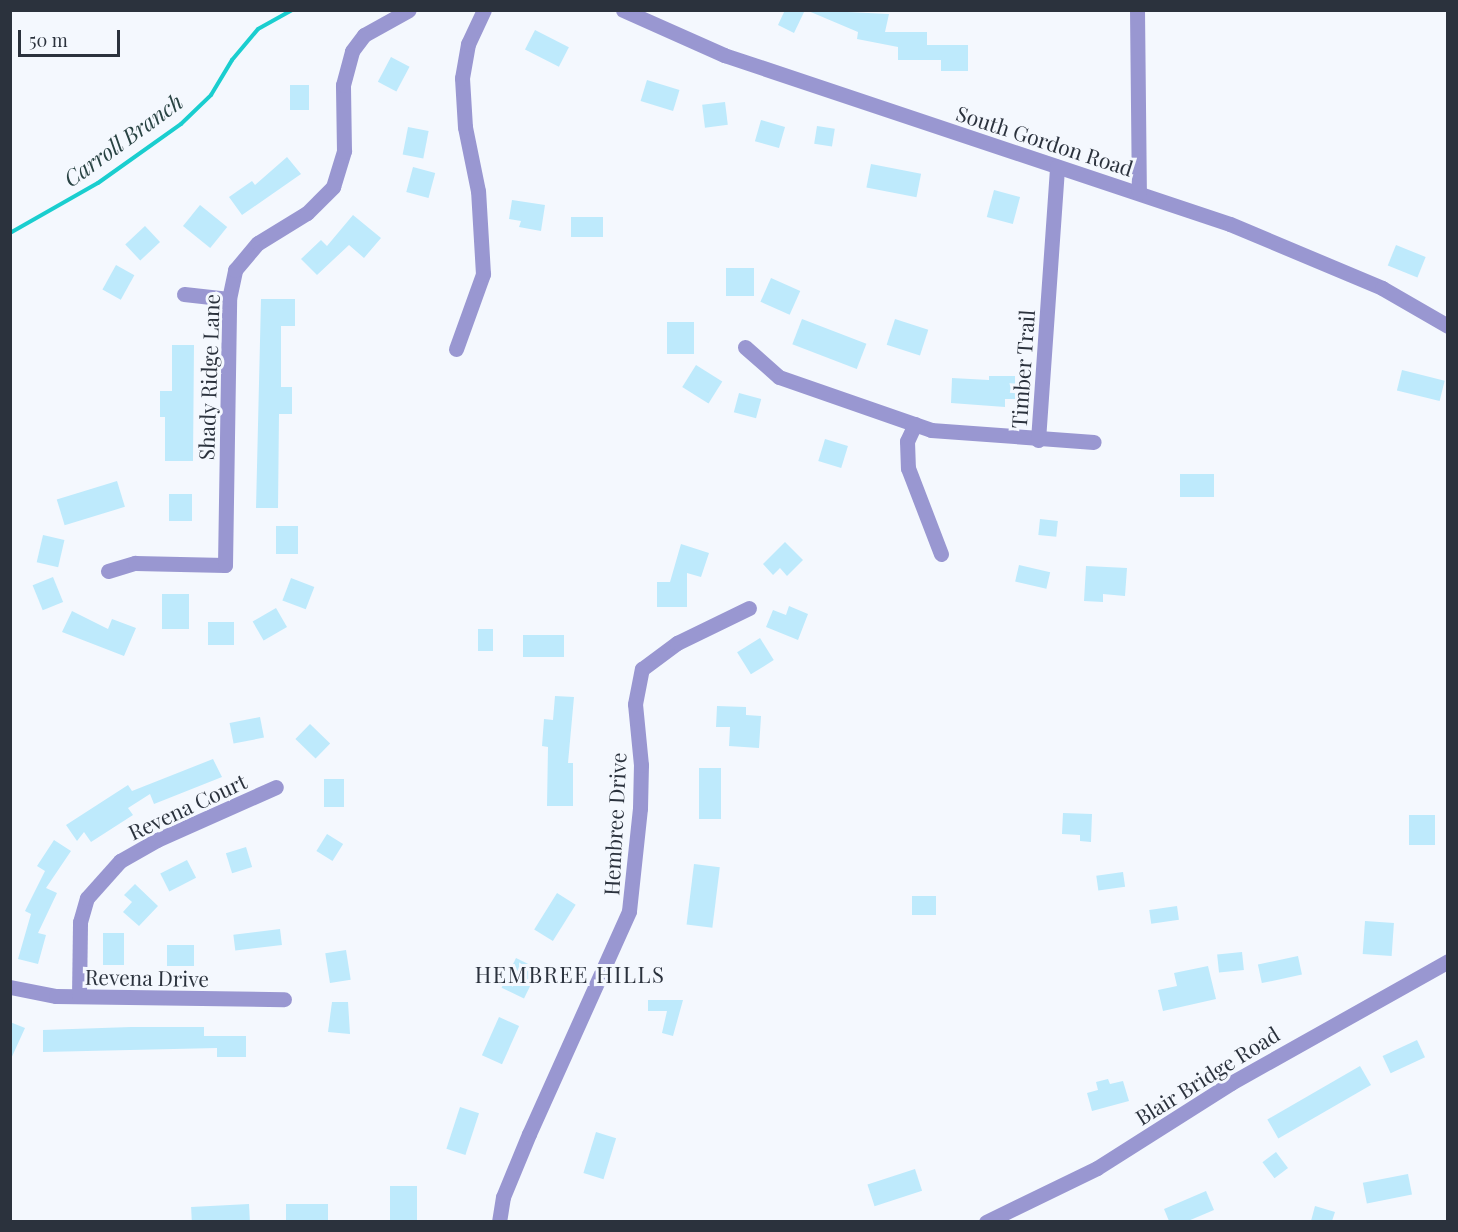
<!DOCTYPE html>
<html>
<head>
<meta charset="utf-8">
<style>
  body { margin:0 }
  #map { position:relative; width:1458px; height:1232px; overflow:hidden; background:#f4f8fe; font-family:"Playfair Display",serif }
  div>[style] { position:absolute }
  .stream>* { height:4px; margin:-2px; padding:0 2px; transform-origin:2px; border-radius:2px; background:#1acecf }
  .building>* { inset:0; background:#beeafc; transform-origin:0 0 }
  .minor>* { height:15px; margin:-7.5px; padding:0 7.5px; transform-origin:7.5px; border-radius:7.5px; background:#9997d1 }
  span { translate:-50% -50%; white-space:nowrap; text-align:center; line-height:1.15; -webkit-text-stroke:6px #f4f8fe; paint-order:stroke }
  .street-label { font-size:21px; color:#2b323d }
  .water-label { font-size:22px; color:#294343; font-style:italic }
  .neighbourhood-label { font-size:22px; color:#2b323d; letter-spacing:1.5px }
  .frame { position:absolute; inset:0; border:12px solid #2b323d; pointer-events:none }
  .scale { position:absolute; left:18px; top:30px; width:102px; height:27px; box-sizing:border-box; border:3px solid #2b323d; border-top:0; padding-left:8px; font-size:18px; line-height:21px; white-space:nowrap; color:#2b323d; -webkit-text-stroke:4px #f4f8fe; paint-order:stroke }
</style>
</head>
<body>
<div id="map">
  <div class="stream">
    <div style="left:10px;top:233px;width:101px;rotate:-29.6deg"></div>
    <div style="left:98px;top:183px;width:102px;rotate:-35.4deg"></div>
    <div style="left:181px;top:124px;width:42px;rotate:-44deg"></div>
    <div style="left:211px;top:95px;width:41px;rotate:-59deg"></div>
    <div style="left:232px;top:60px;width:40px;rotate:-50deg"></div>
    <div style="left:258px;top:29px;width:39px;rotate:-29deg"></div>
  </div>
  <div class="building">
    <div style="clip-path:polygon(785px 10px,805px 10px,794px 33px,778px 25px)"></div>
    <div style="clip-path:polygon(806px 10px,889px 14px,885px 32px,927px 32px,927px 45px,968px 45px,968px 71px,941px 71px,941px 60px,898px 60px,898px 47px,857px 39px,858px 32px)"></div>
    <div style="left:535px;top:30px;width:38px;height:22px;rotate:27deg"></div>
    <div style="left:391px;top:57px;width:21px;height:28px;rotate:28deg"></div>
    <div style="left:647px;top:80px;width:34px;height:22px;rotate:17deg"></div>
    <div style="left:290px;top:85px;width:19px;height:25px"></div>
    <div style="left:725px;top:102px;width:23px;height:23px;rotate:83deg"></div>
    <div style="left:761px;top:120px;width:25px;height:22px;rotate:16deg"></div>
    <div style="left:817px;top:126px;width:18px;height:18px;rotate:9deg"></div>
    <div style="left:408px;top:127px;width:21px;height:28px;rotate:11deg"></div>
    <div style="clip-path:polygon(287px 157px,301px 174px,242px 215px,229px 197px,252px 181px,255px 185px)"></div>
    <div style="left:871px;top:164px;width:51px;height:24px;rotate:11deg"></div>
    <div style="left:413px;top:167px;width:23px;height:26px;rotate:15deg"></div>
    <div style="left:994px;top:190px;width:27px;height:28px;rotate:15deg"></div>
    <div style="clip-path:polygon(512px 200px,545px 205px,541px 231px,519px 227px,521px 221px,509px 219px)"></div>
    <div style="left:200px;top:205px;width:35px;height:27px;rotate:39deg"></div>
    <div style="clip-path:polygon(353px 215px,381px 238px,364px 258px,349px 245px,317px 275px,301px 259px,321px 240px,327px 246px)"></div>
    <div style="left:571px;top:217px;width:32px;height:20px"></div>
    <div style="left:145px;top:226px;width:22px;height:27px;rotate:47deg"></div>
    <div style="left:1396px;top:245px;width:32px;height:22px;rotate:22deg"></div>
    <div style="left:116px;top:265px;width:21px;height:28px;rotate:29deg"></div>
    <div style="left:726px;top:268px;width:28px;height:28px"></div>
    <div style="left:771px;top:278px;width:32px;height:26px;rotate:24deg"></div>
    <div style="clip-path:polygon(261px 299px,295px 299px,295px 326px,281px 326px,281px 387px,292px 387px,292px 414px,279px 414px,278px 508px,256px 508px)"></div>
    <div style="left:802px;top:319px;width:69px;height:27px;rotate:21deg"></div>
    <div style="left:895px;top:319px;width:35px;height:27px;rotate:18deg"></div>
    <div style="left:667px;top:322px;width:27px;height:32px"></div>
    <div style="clip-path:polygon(172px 345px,194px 345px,193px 461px,165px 461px,165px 417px,160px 417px,160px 391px,172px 391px)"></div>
    <div style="left:696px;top:365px;width:31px;height:26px;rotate:32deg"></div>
    <div style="left:1402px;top:370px;width:44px;height:21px;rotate:14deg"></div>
    <div style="clip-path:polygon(989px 376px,1015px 376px,1015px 399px,1005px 399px,1005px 407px,951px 403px,952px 378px,989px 380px)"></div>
    <div style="left:739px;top:393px;width:23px;height:20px;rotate:15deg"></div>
    <div style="left:825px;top:439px;width:24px;height:23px;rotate:17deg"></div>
    <div style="left:1180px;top:474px;width:34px;height:23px"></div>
    <div style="left:117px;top:481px;width:27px;height:63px;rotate:73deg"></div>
    <div style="left:169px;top:494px;width:23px;height:27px"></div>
    <div style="left:1040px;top:519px;width:18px;height:16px;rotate:6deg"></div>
    <div style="left:276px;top:526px;width:22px;height:28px"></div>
    <div style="left:43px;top:535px;width:22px;height:28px;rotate:13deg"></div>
    <div style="clip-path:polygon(785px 542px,803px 560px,787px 576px,780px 568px,773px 575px,763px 564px)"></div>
    <div style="clip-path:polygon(681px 544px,709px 553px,701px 577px,687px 573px,687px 607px,657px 607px,657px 582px,670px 582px)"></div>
    <div style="left:1019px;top:565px;width:32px;height:17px;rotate:13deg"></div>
    <div style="clip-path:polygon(1086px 566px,1127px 568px,1125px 596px,1103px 594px,1103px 602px,1084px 601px)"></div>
    <div style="left:53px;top:577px;width:27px;height:22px;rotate:68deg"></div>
    <div style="left:291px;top:578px;width:25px;height:24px;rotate:21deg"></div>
    <div style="left:162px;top:594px;width:27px;height:35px"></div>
    <div style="clip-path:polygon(789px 606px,808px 614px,798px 640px,766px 627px,773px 610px,786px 615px)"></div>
    <div style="left:276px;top:608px;width:22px;height:27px;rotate:60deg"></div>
    <div style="clip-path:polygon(72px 611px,108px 629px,112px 619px,136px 628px,124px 656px,62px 632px)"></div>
    <div style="left:208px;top:622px;width:26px;height:23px"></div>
    <div style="left:478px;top:629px;width:15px;height:22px"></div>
    <div style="left:523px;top:635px;width:41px;height:22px"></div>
    <div style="left:760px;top:638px;width:26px;height:27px;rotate:58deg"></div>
    <div style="clip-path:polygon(555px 696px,574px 697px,568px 763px,573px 763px,573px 806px,547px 806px,548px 747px,542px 746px,544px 719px,553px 720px)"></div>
    <div style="clip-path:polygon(717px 706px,746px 707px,746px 715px,761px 716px,759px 748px,729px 746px,730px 727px,716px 727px)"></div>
    <div style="left:260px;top:717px;width:21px;height:31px;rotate:79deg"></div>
    <div style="left:310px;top:724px;width:28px;height:21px;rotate:44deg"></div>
    <div style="clip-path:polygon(213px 759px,222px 777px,154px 804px,150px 794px,128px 808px,133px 815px,91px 842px,84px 832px,77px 841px,66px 825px,128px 785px,132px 791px)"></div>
    <div style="left:699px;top:768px;width:22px;height:51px"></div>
    <div style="left:324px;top:779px;width:20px;height:28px"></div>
    <div style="clip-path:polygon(1063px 813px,1092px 814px,1091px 842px,1080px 841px,1080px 835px,1062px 834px)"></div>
    <div style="left:1409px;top:815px;width:26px;height:30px"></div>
    <div style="left:327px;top:834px;width:19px;height:20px;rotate:32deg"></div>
    <div style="clip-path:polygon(54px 840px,71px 851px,46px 888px,57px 893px,38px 933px,46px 935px,38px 964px,18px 959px,31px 914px,25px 911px,45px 871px,37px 866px)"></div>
    <div style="left:246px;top:847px;width:21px;height:21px;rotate:73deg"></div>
    <div style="left:187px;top:860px;width:20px;height:30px;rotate:63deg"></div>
    <div style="left:694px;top:864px;width:26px;height:61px;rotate:7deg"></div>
    <div style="left:1123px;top:872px;width:15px;height:27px;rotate:82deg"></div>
    <div style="clip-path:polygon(135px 884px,158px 906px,139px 926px,123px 912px,132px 902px,124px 895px)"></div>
    <div style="left:557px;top:893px;width:22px;height:43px;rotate:32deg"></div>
    <div style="left:912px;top:896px;width:24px;height:19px"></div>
    <div style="left:1177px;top:906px;width:14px;height:28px;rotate:82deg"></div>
    <div style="left:1365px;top:921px;width:29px;height:33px;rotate:4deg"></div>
    <div style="left:280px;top:929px;width:16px;height:47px;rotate:83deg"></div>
    <div style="left:103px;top:933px;width:21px;height:32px"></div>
    <div style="left:167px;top:945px;width:27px;height:21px"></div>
    <div style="left:346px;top:950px;width:30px;height:21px;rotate:81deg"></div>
    <div style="left:1242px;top:952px;width:18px;height:25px;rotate:84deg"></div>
    <div style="left:1298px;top:956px;width:19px;height:41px;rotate:78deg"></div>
    <div style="left:516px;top:958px;width:25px;height:33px;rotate:26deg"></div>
    <div style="clip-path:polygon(1208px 966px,1216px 999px,1163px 1011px,1158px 990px,1177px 986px,1174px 973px)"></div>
    <div style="clip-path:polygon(648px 1000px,683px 1000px,673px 1036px,662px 1033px,667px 1011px,648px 1011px)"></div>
    <div style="clip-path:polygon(332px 1002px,348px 1002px,350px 1034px,328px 1032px)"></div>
    <div style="left:499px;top:1017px;width:22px;height:42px;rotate:24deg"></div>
    <div style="clip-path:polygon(10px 1022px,25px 1028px,10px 1061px)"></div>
    <div style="clip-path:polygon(131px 1027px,204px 1027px,204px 1036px,246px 1036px,246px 1057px,217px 1057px,217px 1048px,43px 1052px,43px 1030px)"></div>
    <div style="left:1417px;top:1040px;width:19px;height:38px;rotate:65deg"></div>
    <div style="left:1360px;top:1066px;width:22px;height:107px;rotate:60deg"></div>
    <div style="clip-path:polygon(1108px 1079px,1110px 1084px,1123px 1081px,1129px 1101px,1092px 1111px,1087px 1093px,1098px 1090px,1096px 1082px)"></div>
    <div style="left:460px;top:1107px;width:20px;height:44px;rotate:18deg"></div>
    <div style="left:596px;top:1132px;width:21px;height:43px;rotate:17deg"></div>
    <div style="left:1276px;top:1152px;width:20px;height:17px;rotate:53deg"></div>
    <div style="left:915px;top:1169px;width:23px;height:50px;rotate:72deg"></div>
    <div style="left:1408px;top:1174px;width:21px;height:46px;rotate:79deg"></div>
    <div style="left:390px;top:1186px;width:27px;height:35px"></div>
    <div style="clip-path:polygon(1206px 1191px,1214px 1210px,1188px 1221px,1169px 1221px,1164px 1209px)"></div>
    <div style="left:249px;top:1204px;width:17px;height:58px;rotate:87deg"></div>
    <div style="left:286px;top:1204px;width:42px;height:17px"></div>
    <div style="clip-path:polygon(1315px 1206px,1335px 1212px,1332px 1221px,1311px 1221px)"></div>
  </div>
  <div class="minor">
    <div style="left:623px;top:10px;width:111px;rotate:24deg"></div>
    <div style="left:724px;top:55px;width:533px;rotate:18.47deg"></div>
    <div style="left:1230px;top:224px;width:165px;rotate:22.8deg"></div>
    <div style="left:1382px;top:288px;width:76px;rotate:29.9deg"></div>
    <div style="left:1137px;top:10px;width:182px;rotate:89.4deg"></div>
    <div style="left:184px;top:294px;width:45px;rotate:6.3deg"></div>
    <div style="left:745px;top:347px;width:45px;rotate:41.4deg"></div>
    <div style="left:779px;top:377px;width:161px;rotate:19.2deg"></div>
    <div style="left:931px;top:430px;width:163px;rotate:4.2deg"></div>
    <div style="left:456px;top:349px;width:80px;rotate:-70.2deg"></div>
    <div style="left:483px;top:274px;width:83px;rotate:-93.4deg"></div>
    <div style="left:478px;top:191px;width:65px;rotate:-101.5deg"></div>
    <div style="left:465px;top:127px;width:49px;rotate:-93.5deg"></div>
    <div style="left:462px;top:78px;width:35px;rotate:-80deg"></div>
    <div style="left:468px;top:44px;width:38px;rotate:-65deg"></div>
    <div style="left:915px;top:424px;width:19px;rotate:115deg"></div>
    <div style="left:907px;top:441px;width:27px;rotate:88deg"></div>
    <div style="left:908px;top:468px;width:92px;rotate:69deg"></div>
    <div style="left:1038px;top:440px;width:274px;rotate:-86deg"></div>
    <div style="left:108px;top:571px;width:28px;rotate:-17deg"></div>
    <div style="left:135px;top:563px;width:90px;rotate:1.3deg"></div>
    <div style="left:225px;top:565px;width:266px;rotate:-89.1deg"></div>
    <div style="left:229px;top:299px;width:30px;rotate:-78deg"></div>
    <div style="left:235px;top:270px;width:35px;rotate:-50deg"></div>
    <div style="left:258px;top:243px;width:57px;rotate:-31.5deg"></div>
    <div style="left:307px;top:213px;width:37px;rotate:-45deg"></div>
    <div style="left:333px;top:187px;width:38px;rotate:-73deg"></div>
    <div style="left:344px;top:151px;width:66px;rotate:-90.9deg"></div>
    <div style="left:343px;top:85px;width:35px;rotate:-75deg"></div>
    <div style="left:352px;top:51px;width:20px;rotate:-53deg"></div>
    <div style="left:364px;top:35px;width:51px;rotate:-29.1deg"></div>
    <div style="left:10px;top:987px;width:47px;rotate:11.1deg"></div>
    <div style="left:56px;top:996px;width:228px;rotate:0.8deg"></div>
    <div style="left:79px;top:996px;width:74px;rotate:-89.2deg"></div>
    <div style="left:80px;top:922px;width:25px;rotate:-74deg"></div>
    <div style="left:87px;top:898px;width:50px;rotate:-48.3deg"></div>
    <div style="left:120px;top:861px;width:43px;rotate:-29.6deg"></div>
    <div style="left:157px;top:840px;width:130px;rotate:-24deg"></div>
    <div style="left:499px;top:1222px;width:25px;rotate:-81deg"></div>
    <div style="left:503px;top:1197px;width:68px;rotate:-67.6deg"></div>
    <div style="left:529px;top:1134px;width:244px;rotate:-65.8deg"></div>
    <div style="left:629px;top:911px;width:104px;rotate:-83.9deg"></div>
    <div style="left:640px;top:808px;width:43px;rotate:-88.7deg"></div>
    <div style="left:641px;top:765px;width:61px;rotate:-95.6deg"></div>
    <div style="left:635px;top:704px;width:36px;rotate:-79deg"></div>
    <div style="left:642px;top:669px;width:44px;rotate:-36.6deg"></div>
    <div style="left:677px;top:643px;width:80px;rotate:-25.9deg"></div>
    <div style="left:986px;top:1222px;width:123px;rotate:-25.9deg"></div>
    <div style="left:1097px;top:1168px;width:159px;rotate:-32.4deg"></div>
    <div style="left:1231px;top:1083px;width:249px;rotate:-29.3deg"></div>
  </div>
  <div class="street-label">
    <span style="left:1045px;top:140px;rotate:18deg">South Gordon Road</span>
    <span style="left:1022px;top:369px;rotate:-86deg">Timber Trail</span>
    <span style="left:208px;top:377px;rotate:-88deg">Shady Ridge Lane</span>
    <span style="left:187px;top:806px;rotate:-25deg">Revena Court</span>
    <span style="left:614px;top:824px;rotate:-87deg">Hembree Drive</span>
    <span style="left:147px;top:977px;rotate:1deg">Revena Drive</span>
    <span style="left:1207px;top:1075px;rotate:-32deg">Blair Bridge Road</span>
  </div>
  <div class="water-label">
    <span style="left:123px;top:140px;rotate:-36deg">Carroll Branch</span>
  </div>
  <div class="neighbourhood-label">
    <span style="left:570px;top:975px">HEMBREE HILLS</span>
  </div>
  <div class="frame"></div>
  <div class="scale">50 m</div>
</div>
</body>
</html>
